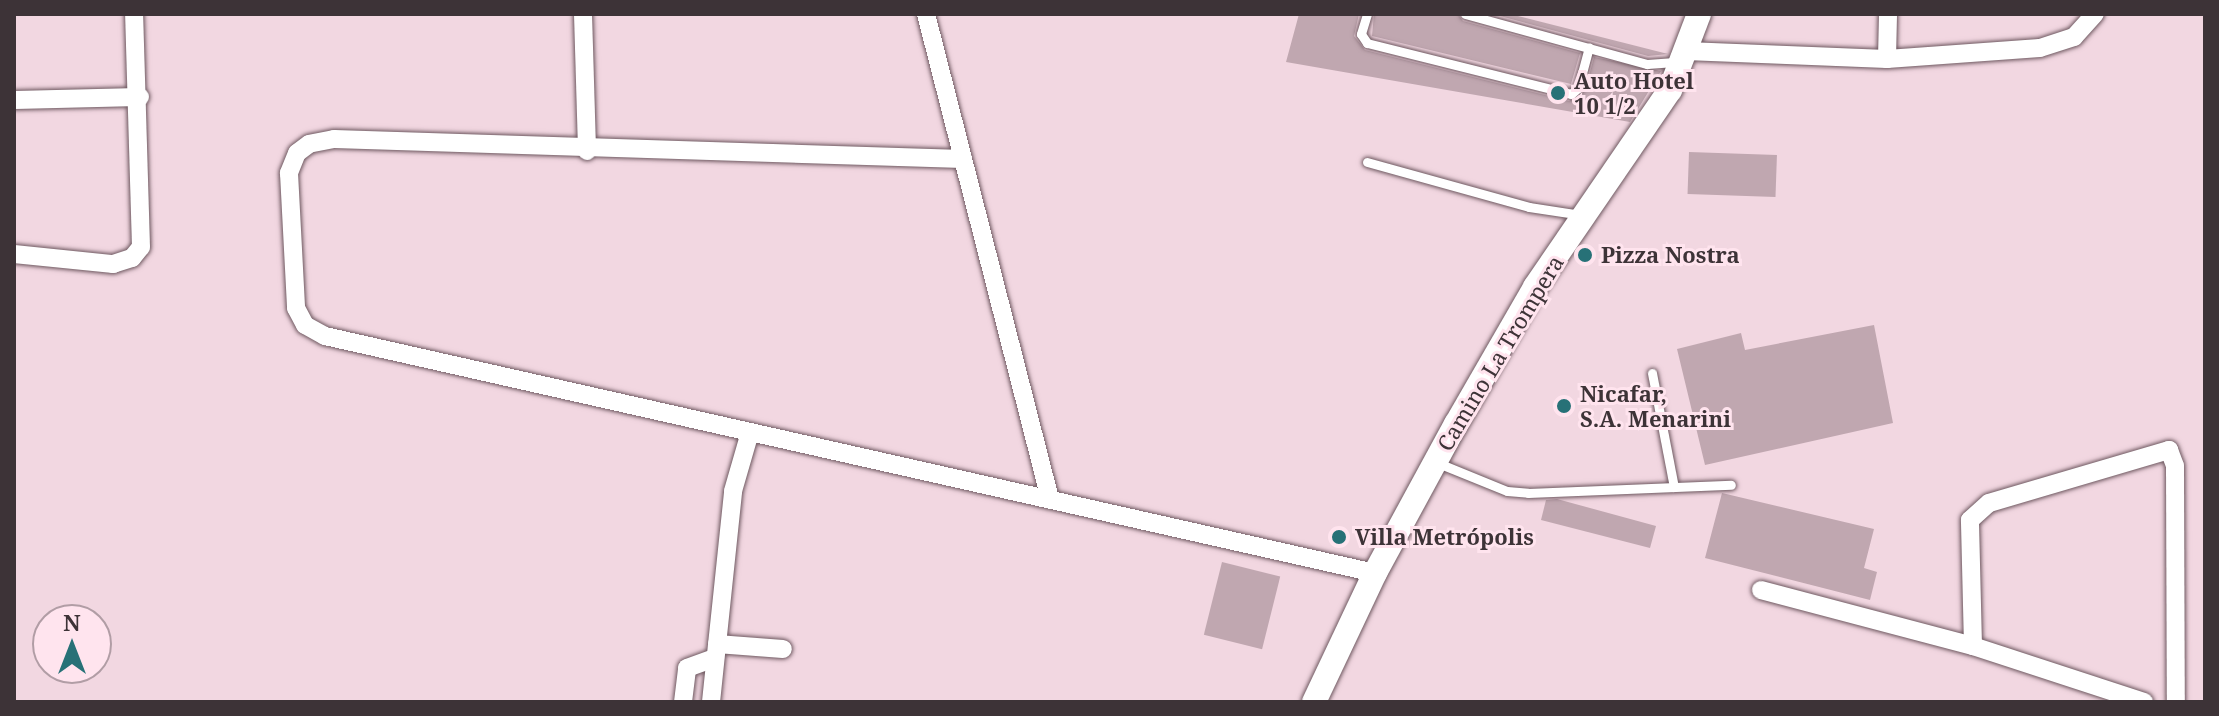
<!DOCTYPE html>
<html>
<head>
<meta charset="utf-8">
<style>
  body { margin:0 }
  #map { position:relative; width:2219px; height:716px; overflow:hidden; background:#f2d7e1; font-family:"Noto Serif",serif }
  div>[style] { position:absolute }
  .building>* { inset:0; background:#c0a7b0; transform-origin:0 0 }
  .roads { filter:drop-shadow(0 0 2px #6e5860) drop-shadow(0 0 2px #6e5860) }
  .service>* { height:9px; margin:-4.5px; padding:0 4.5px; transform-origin:4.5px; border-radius:4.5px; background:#fff }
  .minor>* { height:18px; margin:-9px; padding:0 9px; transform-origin:9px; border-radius:9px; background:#fff }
  .tertiary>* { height:24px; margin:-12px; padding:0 12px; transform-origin:12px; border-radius:12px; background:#fff }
  .dots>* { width:22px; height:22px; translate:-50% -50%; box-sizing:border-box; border:4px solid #ffe4ee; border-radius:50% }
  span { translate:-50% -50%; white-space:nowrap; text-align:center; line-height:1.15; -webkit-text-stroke:6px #ffe4ee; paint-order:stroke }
  .poi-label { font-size:22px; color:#3d3337; font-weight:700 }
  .left { translate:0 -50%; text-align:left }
  .street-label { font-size:22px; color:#3d3337 }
  .frame { position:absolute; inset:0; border:16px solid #3d3337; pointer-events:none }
  .north { position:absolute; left:32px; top:604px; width:80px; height:80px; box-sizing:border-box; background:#ffe4ee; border:2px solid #b19da5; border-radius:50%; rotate:0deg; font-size:22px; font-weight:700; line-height:32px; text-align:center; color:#3d3337 }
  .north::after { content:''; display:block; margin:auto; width:28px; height:36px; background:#277177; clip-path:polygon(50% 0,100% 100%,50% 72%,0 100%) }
</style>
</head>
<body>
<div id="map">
  <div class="building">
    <div style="clip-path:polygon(1299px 14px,1359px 14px,1354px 36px,1365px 50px,1569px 101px,1585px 91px,1594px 57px,1661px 71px,1630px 122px,1286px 62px)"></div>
    <div style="clip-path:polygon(1374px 14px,1458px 14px,1463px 21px,1580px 53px,1571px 84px,1372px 36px)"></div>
    <div style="clip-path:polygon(1493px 14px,1510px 14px,1668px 54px,1648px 56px)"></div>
    <div style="left:1689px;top:152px;width:88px;height:42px;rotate:2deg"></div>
    <div style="clip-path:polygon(1874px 325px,1893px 423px,1705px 465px,1677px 349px,1741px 333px,1745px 350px)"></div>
    <div style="clip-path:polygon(1722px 493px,1874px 529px,1864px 568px,1877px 572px,1870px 600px,1705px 558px)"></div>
    <div style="clip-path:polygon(1557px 499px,1656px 526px,1650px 548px,1541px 520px,1546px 500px)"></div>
    <div style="left:1222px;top:562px;width:60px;height:75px;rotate:14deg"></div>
  </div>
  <div class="roads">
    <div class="service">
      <div style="left:1367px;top:14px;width:21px;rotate:107deg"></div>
      <div style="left:1361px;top:34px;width:11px;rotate:56deg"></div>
      <div style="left:1367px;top:43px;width:210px;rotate:14deg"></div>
      <div style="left:1571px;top:94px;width:9px;rotate:-41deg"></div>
      <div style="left:1578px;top:88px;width:42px;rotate:-75deg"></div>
      <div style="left:1465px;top:14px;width:189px;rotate:15.4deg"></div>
      <div style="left:1647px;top:64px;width:31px;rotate:-4deg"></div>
      <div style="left:1367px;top:162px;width:168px;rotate:15.5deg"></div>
      <div style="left:1529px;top:207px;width:54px;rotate:8.6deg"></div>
      <div style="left:1652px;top:373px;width:116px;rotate:79.1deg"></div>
      <div style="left:1438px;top:463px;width:74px;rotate:22.1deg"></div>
      <div style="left:1507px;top:491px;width:21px;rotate:5deg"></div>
      <div style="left:1528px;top:493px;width:203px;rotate:-2.3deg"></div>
    </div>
    <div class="minor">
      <div style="left:583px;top:14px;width:137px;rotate:88.3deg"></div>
      <div style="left:926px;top:14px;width:501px;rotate:75.66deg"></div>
      <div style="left:1686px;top:51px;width:201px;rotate:2.3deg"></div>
      <div style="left:1887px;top:59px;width:153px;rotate:-4.1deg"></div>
      <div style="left:2040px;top:48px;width:36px;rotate:-18deg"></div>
      <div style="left:2074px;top:37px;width:31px;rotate:-48deg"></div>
      <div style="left:1887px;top:59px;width:45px;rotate:-88.7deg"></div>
      <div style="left:14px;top:100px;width:126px;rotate:-1.4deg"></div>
      <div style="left:963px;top:159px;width:629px;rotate:-178.18deg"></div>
      <div style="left:334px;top:139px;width:25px;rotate:169deg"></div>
      <div style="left:309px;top:144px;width:15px;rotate:143deg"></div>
      <div style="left:297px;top:153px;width:22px;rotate:112deg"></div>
      <div style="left:289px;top:173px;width:135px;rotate:87deg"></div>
      <div style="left:296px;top:308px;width:19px;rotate:62deg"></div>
      <div style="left:305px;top:325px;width:23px;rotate:29deg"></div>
      <div style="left:325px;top:336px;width:1076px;rotate:12.72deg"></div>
      <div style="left:14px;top:254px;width:100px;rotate:5.8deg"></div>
      <div style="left:113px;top:264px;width:20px;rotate:-18deg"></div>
      <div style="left:132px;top:258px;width:14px;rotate:-51deg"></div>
      <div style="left:141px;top:247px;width:233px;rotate:-91.7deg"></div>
      <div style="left:1761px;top:590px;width:219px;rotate:14.8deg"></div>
      <div style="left:1973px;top:646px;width:180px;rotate:18.1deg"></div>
      <div style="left:717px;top:644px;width:66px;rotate:4.3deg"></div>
      <div style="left:1973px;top:646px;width:126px;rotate:-91.4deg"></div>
      <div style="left:1970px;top:520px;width:25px;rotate:-42deg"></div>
      <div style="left:1989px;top:503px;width:188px;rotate:-16.4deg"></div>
      <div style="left:2169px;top:450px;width:17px;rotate:69deg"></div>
      <div style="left:2175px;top:466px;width:236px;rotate:89.8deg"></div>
      <div style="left:683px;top:702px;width:34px;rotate:-83deg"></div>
      <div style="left:687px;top:668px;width:30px;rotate:-20deg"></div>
      <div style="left:711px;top:702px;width:212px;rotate:-84deg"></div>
      <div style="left:733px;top:491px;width:61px;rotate:-73.9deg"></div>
    </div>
    <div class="tertiary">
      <div style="left:1314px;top:702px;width:143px;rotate:-64.7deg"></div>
      <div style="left:1375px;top:573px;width:170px;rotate:-61.5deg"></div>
      <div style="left:1456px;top:424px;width:158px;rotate:-60deg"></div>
      <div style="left:1535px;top:287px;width:239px;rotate:-55.6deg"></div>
      <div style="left:1670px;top:90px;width:81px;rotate:-69.1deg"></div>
    </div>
  </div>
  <div class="dots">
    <div style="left:1558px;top:93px;background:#277177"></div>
    <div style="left:1585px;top:255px;background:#277177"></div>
    <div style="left:1564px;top:406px;background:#277177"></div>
    <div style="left:1339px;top:537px;background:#277177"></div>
  </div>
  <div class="poi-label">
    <span class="left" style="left:1574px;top:93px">Auto Hotel<br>10 1/2</span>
    <span class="left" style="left:1601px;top:255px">Pizza Nostra</span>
    <span class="left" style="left:1580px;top:406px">Nicafar,<br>S.A. Menarini</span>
    <span class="left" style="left:1355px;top:537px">Villa Metrópolis</span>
  </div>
  <div class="street-label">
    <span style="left:1500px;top:353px;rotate:-59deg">Camino La Trompera</span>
  </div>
  <div class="frame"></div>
  <div class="north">N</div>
</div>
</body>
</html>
